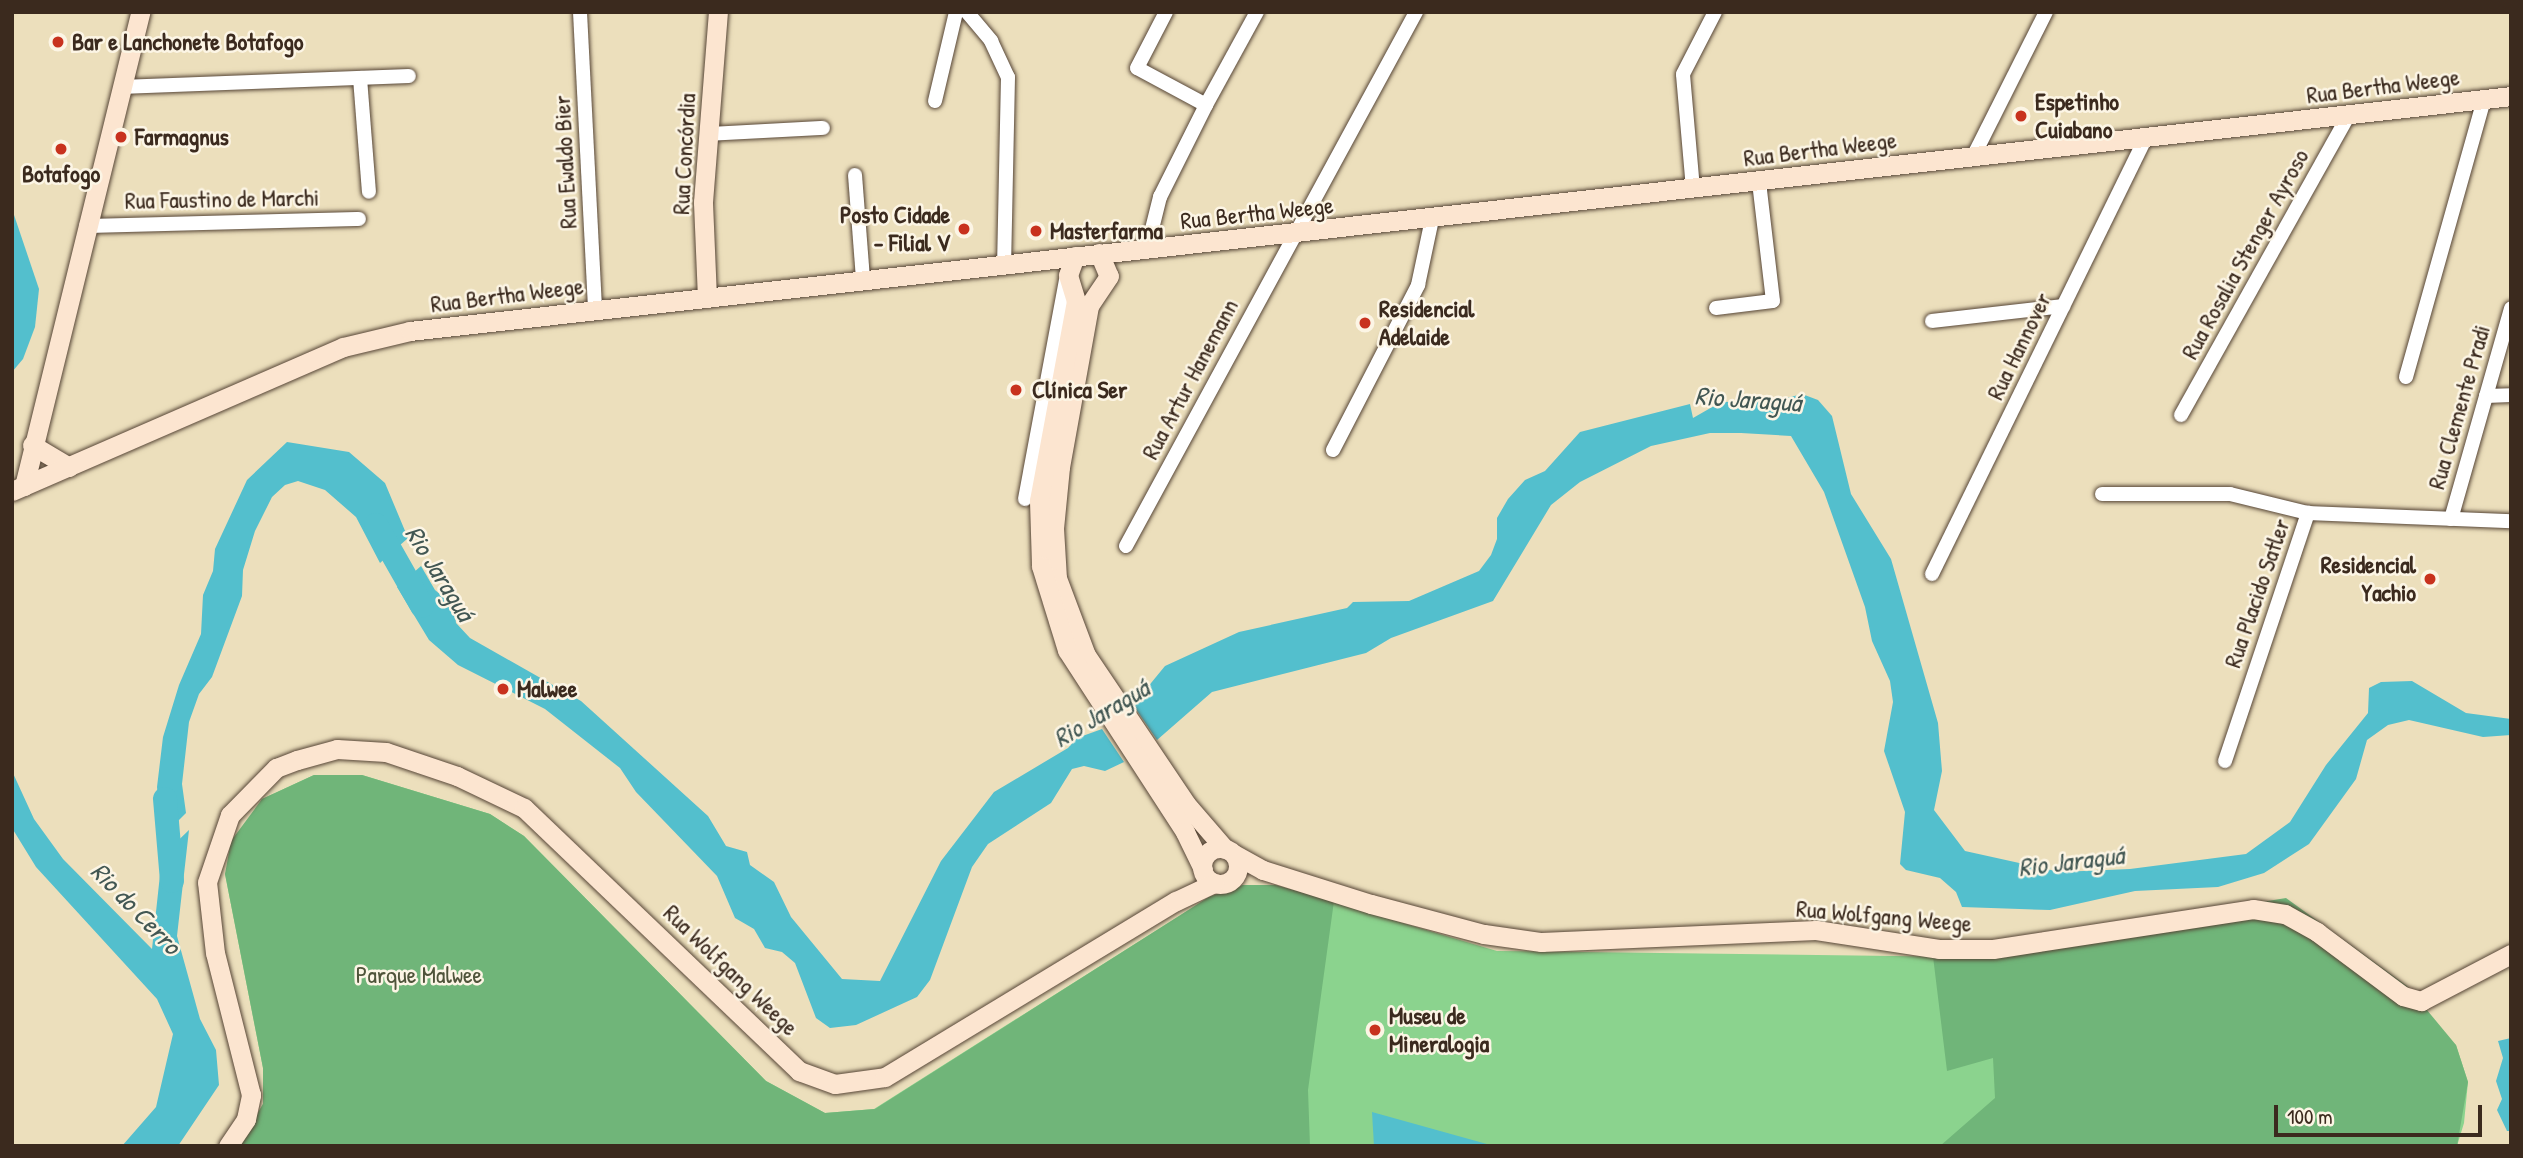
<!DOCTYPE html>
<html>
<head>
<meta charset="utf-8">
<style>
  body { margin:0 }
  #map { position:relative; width:2523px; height:1158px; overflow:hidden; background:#ecdfbc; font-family:"Patrick Hand",sans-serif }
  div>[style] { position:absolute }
  .green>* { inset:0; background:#8bd38e }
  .forest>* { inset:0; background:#70b579 }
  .water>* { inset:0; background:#53bfcd }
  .river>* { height:24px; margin:-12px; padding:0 12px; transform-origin:12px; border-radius:12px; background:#53bfcd }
  .roads { filter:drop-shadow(0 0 2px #564536) drop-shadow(0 0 2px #564536) }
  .street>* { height:14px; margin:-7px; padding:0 7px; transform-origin:7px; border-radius:7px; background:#fff }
  .secondary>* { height:19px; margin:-9.5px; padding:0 9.5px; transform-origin:9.5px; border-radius:9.5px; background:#fce5d0 }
  .secondary>.ring { margin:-9.5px; padding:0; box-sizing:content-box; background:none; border:19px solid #fce5d0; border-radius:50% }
  .dots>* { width:19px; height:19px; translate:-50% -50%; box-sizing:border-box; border:4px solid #fcf5e5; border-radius:50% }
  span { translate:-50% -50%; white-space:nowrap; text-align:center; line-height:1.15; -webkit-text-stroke:5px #fcf5e5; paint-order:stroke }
  .poi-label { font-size:24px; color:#3b2a1e; font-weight:700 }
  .left { translate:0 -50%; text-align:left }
  .right { translate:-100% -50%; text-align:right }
  .street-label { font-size:24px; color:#3b2a1e }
  .park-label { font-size:24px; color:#4f543a }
  .water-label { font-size:26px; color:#425753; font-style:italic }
  .frame { position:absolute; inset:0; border:14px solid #3b2a1e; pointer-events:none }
  .scale { position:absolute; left:2274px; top:1105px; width:208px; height:32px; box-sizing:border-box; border:4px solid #3b2a1e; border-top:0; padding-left:9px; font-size:21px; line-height:24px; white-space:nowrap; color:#3b2a1e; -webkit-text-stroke:5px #fcf5e5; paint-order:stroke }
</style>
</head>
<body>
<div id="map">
  <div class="green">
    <div style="clip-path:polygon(314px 775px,362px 775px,490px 814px,524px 836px,766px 1081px,825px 1113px,874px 1109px,1209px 897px,1243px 885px,1275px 885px,1497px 951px,1973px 957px,2406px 1008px,2456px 1045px,2468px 1082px,2464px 1123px,2457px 1146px,239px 1146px,263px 1104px,263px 1068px,225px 874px,262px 799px)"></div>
  </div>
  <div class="forest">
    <div style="clip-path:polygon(314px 775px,362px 775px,490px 814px,524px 836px,766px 1081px,825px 1113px,875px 1109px,1209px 897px,1243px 885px,1275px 885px,1334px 901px,1308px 1090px,1310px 1146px,239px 1146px,263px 1104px,263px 1068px,225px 874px,231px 841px,262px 799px)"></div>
    <div style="clip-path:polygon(2286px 898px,2407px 986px,2456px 1045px,2468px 1082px,2457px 1146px,1940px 1146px,1995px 1098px,1993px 1058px,1947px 1071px,1931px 940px,1998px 946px)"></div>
  </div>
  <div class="water">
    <div style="clip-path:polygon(12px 209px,39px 289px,35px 327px,23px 359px,12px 372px)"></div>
    <div style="clip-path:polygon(1802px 394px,1818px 400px,1832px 416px,1851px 494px,1891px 559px,1938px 723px,1942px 771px,1934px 810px,1965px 851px,2060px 872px,2130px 869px,2246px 854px,2290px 822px,2326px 765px,2368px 713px,2369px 688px,2381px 682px,2412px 681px,2466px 713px,2511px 719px,2511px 735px,2483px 737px,2409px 720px,2388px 725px,2367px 740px,2356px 779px,2309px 844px,2264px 873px,2218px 887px,2135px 891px,2050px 910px,1962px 907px,1956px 892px,1940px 878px,1906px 870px,1900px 864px,1905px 812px,1884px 751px,1893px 702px,1890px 681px,1872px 641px,1865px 607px,1824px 492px,1791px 436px,1741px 433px,1710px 433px,1651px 446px,1580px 482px,1551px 505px,1493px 601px,1391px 638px,1366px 653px,1212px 692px,1157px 740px,1133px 705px,1165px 666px,1239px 632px,1347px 608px,1353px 602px,1409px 601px,1479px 571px,1491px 555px,1497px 539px,1497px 518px,1508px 499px,1525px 480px,1545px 471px,1580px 432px,1690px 404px,1693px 418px,1721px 402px,1775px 401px)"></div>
    <div style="clip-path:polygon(287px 442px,349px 452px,385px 483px,408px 538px,380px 563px,356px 517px,325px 490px,298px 481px,285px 485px,272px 497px,255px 531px,243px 570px,242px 596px,212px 677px,199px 694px,189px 722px,182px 784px,186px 813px,162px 837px,157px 787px,163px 737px,179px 685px,201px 634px,203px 595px,213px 571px,215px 549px,247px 480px)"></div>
    <div style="clip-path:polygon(421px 566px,435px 590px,454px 606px,456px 623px,470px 638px,581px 701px,708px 816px,726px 846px,747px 852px,750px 865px,774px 882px,791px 917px,842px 979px,880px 981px,941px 861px,994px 792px,1068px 748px,1077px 738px,1102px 729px,1124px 762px,1105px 771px,1084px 766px,1072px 769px,1051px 803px,988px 844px,972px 867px,930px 980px,917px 997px,856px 1025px,830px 1028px,816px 1018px,795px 963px,782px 952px,765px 948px,754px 929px,735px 918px,717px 876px,636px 792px,620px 768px,545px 709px,458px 665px,429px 640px,397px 587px)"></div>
    <div style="clip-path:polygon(12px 771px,34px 819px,63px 859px,152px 949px,162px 856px,189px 830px,177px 936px,200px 1019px,216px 1050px,219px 1085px,178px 1146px,122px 1146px,156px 1107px,173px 1034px,157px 999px,36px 867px,12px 828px)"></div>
    <div style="clip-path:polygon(2511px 1038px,2511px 1131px,2507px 1131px,2497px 1110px,2502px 1099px,2496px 1081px,2503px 1058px,2498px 1041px)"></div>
    <div style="clip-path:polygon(1372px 1112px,1494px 1146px,1374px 1146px)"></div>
  </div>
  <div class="river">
    <div style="left:376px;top:525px;width:93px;rotate:60.4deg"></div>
    <div style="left:165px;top:799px;width:82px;rotate:85.1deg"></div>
  </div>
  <div class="roads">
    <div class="street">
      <div style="left:580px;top:12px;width:298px;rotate:87.1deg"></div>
      <div style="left:967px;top:12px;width:38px;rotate:50deg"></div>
      <div style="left:991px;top:41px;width:40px;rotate:65deg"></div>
      <div style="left:1008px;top:77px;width:187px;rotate:91.2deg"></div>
      <div style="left:360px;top:78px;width:114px;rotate:85.5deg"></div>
      <div style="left:121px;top:87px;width:288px;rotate:-2.2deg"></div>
      <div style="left:935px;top:101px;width:91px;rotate:-76.7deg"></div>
      <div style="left:1206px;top:105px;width:106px;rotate:-61.3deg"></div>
      <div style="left:708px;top:134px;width:115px;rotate:-3deg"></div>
      <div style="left:1974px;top:155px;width:160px;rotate:-63.3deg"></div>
      <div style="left:855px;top:175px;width:105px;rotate:85.6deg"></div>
      <div style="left:1693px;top:189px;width:115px;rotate:-95deg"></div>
      <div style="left:1683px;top:74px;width:70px;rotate:-62.7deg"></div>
      <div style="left:86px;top:226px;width:273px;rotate:-1.5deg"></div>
      <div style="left:1147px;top:249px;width:54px;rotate:-76deg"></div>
      <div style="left:1160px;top:197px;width:103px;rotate:-63.4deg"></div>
      <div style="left:1206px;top:105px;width:78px;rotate:-151.8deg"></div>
      <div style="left:1137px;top:68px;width:63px;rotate:-62.6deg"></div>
      <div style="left:1716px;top:308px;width:57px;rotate:-7deg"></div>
      <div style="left:1773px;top:301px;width:121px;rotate:-96.7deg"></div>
      <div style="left:1932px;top:321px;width:132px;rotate:-6.5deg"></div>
      <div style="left:2406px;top:377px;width:289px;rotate:-74.3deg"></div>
      <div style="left:2486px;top:396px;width:25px;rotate:-2deg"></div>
      <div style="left:2181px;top:415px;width:345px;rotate:-60.8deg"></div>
      <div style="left:1333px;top:450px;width:186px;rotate:-62.7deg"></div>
      <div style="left:1418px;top:285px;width:67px;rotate:-78deg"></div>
      <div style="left:2102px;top:494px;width:128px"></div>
      <div style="left:2230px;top:494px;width:80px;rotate:13.7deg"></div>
      <div style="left:1025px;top:499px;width:223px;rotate:-79.4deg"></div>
      <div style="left:2451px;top:519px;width:219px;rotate:-74.1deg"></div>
      <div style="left:1126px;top:546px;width:608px;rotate:-61.49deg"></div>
      <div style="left:1932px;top:574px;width:487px;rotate:-63.9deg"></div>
      <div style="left:2225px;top:761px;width:262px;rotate:-71.5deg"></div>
      <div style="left:2308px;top:513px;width:203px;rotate:2.3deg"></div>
    </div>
    <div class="secondary">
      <div style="left:1099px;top:253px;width:25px;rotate:67deg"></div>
      <div style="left:1109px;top:276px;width:36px;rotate:124deg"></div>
      <div style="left:1089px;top:306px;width:164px;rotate:100.2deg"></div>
      <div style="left:1060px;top:467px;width:61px;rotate:95.6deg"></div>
      <div style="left:1054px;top:528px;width:50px;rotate:86.6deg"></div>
      <div style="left:1057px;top:578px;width:82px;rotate:69.4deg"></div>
      <div style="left:1086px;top:655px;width:179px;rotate:56.1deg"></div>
      <div style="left:1186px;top:804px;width:60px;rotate:49.1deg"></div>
      <div style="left:1075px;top:256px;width:20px;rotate:110deg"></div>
      <div style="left:1068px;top:275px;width:27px;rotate:73deg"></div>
      <div style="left:1076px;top:301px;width:203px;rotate:100.5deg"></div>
      <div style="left:1039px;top:501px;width:65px;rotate:88.2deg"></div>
      <div style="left:1041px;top:566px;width:88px;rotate:72.8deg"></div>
      <div style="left:1067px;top:650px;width:217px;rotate:57deg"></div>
      <div style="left:1185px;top:832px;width:41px;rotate:64.1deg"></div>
      <div style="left:707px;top:298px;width:96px;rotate:-92.4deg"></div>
      <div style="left:703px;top:202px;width:191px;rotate:-85.5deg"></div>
      <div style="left:32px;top:445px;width:43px;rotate:30.7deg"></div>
      <div style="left:24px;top:486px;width:488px;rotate:-76.2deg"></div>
      <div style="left:12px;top:491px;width:361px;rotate:-23.5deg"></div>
      <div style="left:343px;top:347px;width:69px;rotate:-13.4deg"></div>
      <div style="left:410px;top:331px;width:2114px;rotate:-6.38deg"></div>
      <div class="ring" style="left:1202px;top:848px;width:17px;height:17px"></div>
      <div style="left:1234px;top:854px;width:33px;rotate:29deg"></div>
      <div style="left:1263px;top:870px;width:113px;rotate:17.5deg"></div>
      <div style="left:1371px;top:904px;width:117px;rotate:14.9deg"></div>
      <div style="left:1484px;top:934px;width:58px;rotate:8deg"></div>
      <div style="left:1541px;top:942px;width:275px;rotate:-2.5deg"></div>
      <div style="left:1816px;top:930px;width:124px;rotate:8.8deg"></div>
      <div style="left:1939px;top:949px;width:54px"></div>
      <div style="left:1993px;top:949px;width:263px;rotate:-8.7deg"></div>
      <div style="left:2253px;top:909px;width:32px;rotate:9deg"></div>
      <div style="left:2285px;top:914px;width:37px;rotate:29deg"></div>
      <div style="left:2317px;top:932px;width:107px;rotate:36.7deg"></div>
      <div style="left:2403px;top:996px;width:19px;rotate:16deg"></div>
      <div style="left:2421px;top:1001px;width:102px;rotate:-27.6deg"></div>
      <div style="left:228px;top:1146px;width:32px;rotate:-56deg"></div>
      <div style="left:246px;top:1119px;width:25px;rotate:-78deg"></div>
      <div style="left:251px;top:1095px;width:146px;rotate:-104.2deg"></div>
      <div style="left:215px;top:953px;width:71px;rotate:-96.4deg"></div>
      <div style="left:207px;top:882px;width:71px;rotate:-71.1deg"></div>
      <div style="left:230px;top:815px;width:66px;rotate:-45.6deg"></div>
      <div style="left:276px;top:768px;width:22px;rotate:-21deg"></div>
      <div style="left:297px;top:760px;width:41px;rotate:-15.4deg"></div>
      <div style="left:337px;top:749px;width:49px;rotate:3.5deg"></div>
      <div style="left:386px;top:752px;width:75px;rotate:18.7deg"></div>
      <div style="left:457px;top:776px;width:74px;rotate:25.5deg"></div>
      <div style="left:524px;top:808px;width:381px;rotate:43.7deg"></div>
      <div style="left:799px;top:1071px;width:38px;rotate:20deg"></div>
      <div style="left:835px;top:1084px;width:50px;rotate:-8deg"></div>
      <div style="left:885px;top:1077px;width:340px;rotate:-31.2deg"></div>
      <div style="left:1176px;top:901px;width:42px;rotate:-25.3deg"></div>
    </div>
  </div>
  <div class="dots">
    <div style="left:58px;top:42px;background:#c8321e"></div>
    <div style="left:2021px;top:116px;background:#c8321e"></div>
    <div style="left:121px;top:137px;background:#c8321e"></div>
    <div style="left:61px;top:149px;background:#c8321e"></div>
    <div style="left:964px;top:229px;background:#c8321e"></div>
    <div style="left:1036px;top:231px;background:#c8321e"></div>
    <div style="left:1365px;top:323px;background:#c8321e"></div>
    <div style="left:1016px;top:390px;background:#c8321e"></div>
    <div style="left:2430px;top:579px;background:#c8321e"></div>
    <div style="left:503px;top:689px;background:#c8321e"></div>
    <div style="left:1375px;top:1030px;background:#c8321e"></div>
  </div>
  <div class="poi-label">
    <span class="left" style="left:72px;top:42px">Bar e Lanchonete Botafogo</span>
    <span class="left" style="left:2035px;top:116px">Espetinho<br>Cuiabano</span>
    <span class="left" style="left:135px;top:137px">Farmagnus</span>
    <span style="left:61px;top:174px">Botafogo</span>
    <span class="right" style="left:950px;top:229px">Posto Cidade<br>- Filial V</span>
    <span class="left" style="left:1050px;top:231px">Masterfarma</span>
    <span class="left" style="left:1379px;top:323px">Residencial<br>Adelaide</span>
    <span class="left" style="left:1032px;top:390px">Clínica Ser</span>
    <span class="right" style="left:2416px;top:579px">Residencial<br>Yachio</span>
    <span class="left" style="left:517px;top:689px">Malwee</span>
    <span class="left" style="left:1389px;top:1030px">Museu de<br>Mineralogia</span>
  </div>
  <div class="street-label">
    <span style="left:2383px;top:86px;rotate:-7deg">Rua Bertha Weege</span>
    <span style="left:1820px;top:149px;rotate:-7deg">Rua Bertha Weege</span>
    <span style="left:684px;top:154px;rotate:-87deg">Rua Concórdia</span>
    <span style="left:565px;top:162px;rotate:-93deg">Rua Ewaldo Bier</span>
    <span style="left:222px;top:199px;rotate:-1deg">Rua Faustino de Marchi</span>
    <span style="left:1257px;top:213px;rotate:-6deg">Rua Bertha Weege</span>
    <span style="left:2245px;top:254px;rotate:-61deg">Rua Rosalia Stenger Ayroso</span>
    <span style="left:507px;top:295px;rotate:-7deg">Rua Bertha Weege</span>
    <span style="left:2019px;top:346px;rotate:-64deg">Rua Hannover</span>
    <span style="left:1190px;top:379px;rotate:-62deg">Rua Artur Hanemann</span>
    <span style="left:2459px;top:407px;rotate:-74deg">Rua Clemente Pradi</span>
    <span style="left:2257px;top:593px;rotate:-71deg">Rua Placido Satler</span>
    <span style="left:1884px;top:916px;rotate:5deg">Rua Wolfgang Weege</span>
    <span style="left:731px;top:970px;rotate:44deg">Rua Wolfgang Weege</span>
  </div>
  <div class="park-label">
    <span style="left:419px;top:975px">Parque Malwee</span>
  </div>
  <div class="water-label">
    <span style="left:1748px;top:399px;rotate:4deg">Rio Jaraguá</span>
    <span style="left:440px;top:573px;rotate:58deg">Rio Jaraguá</span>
    <span style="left:1101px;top:713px;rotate:-31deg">Rio Jaraguá</span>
    <span style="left:2071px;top:861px;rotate:-7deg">Rio Jaraguá</span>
    <span style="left:136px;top:908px;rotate:46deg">Rio do Cerro</span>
  </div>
  <div class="frame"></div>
  <div class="scale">100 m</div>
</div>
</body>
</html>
